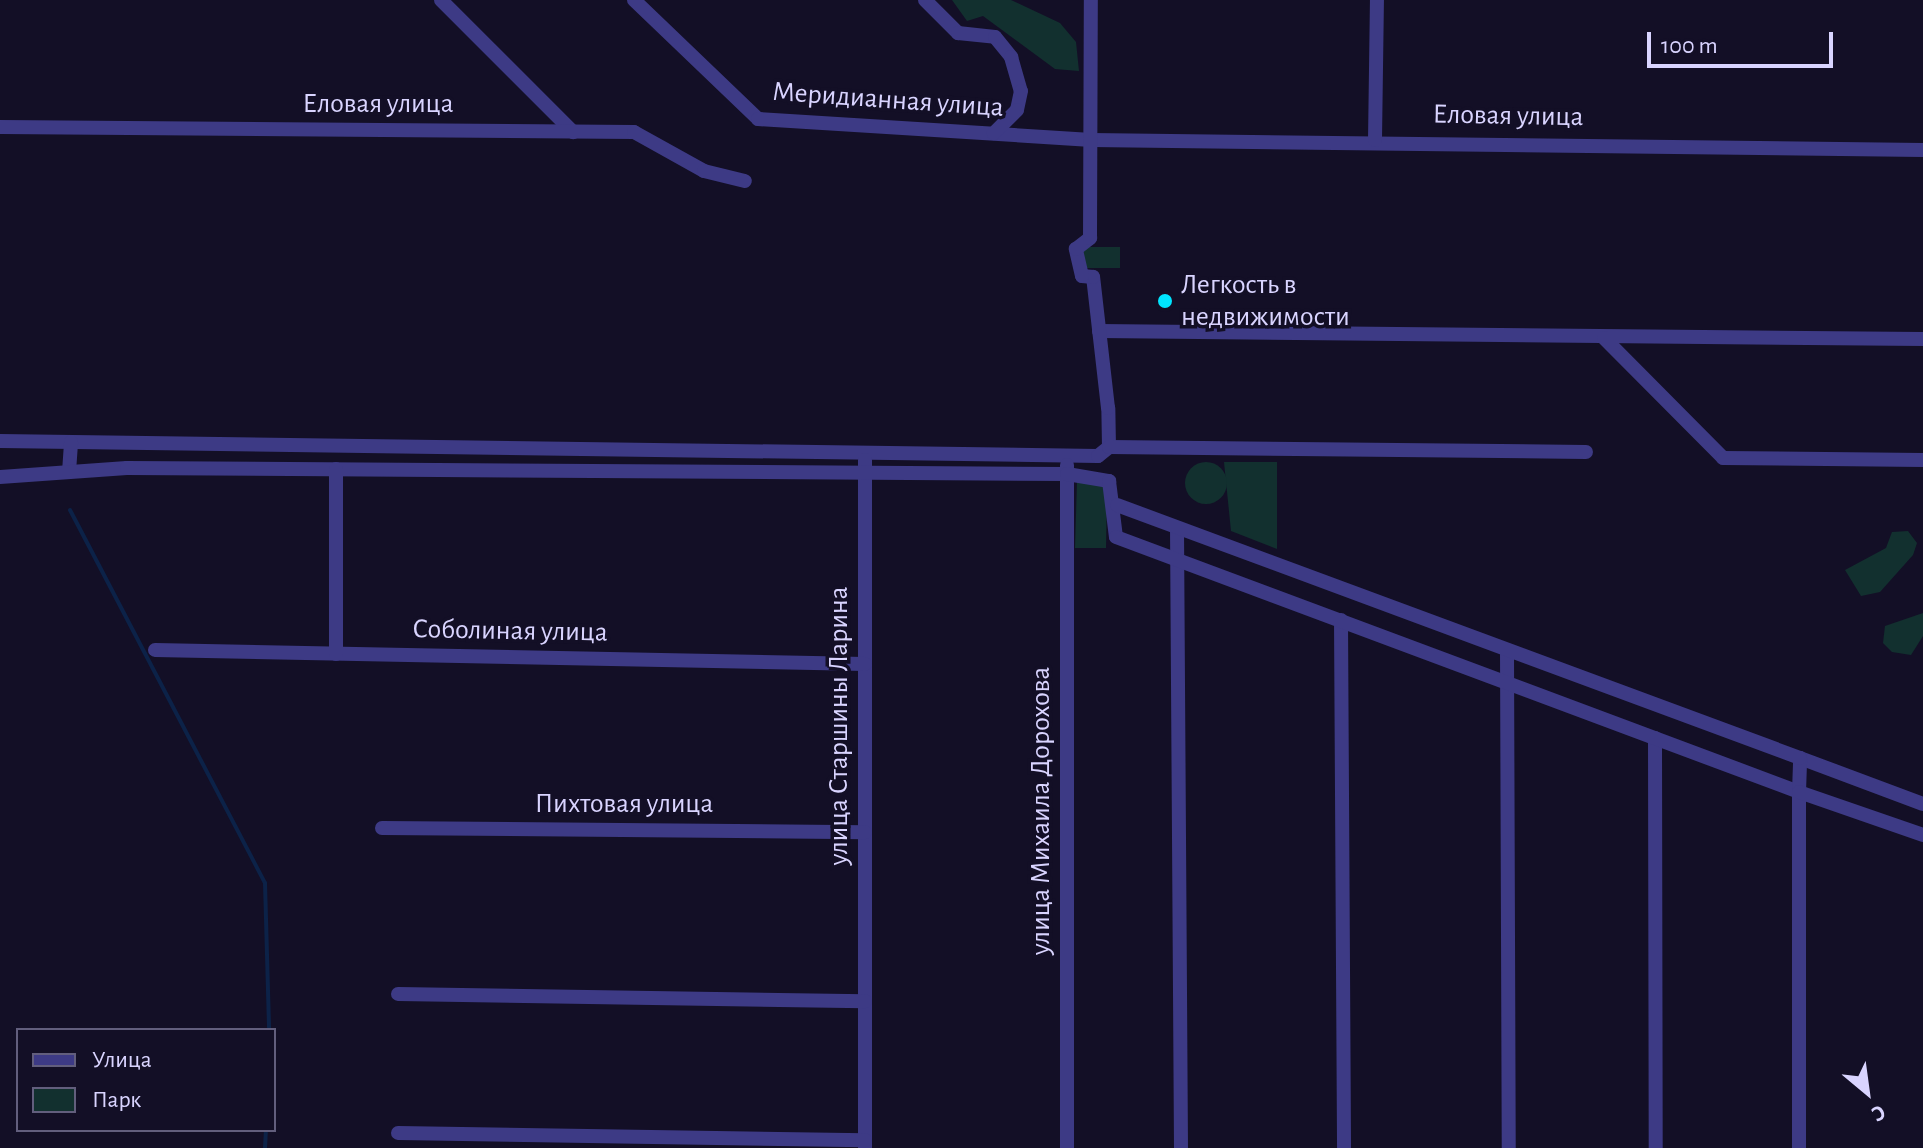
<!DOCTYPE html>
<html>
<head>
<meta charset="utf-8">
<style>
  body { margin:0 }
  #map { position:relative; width:1923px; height:1148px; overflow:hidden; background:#130f26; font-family:"Alegreya Sans",sans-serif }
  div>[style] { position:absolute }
  .green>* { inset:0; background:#12302f; transform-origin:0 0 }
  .round { border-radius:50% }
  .stream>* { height:4px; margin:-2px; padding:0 2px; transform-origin:2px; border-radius:2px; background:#0c2248 }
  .street>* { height:14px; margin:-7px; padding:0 7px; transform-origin:7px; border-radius:7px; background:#3d3a85 }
  .dots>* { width:22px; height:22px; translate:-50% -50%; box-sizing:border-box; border:4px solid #130f26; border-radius:50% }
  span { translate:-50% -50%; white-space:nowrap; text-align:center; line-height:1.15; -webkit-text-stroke:7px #130f26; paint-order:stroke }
  .street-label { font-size:28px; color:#d9d4ff }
  .poi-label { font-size:28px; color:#d9d4ff }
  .left { translate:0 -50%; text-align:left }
  .legend { position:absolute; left:16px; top:1028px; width:260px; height:104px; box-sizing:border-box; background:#130f26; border:2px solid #625e7d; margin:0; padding:10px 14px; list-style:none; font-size:24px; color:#d9d4ff }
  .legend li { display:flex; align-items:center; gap:16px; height:40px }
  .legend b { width:40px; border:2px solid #625e7d }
  .north { position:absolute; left:1827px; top:1052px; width:80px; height:80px; -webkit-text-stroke:6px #130f26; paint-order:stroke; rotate:151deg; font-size:22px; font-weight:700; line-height:32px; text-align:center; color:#d9d4ff }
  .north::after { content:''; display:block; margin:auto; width:28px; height:36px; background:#d9d4ff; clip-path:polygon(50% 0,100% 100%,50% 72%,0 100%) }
  .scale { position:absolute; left:1647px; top:32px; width:186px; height:36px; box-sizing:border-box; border:4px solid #d9d4ff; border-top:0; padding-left:10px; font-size:24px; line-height:28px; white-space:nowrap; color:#d9d4ff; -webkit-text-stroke:6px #130f26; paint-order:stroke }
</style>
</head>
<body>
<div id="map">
  <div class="green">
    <div style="clip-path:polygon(952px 0,1011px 0,1060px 23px,1076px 42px,1079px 71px,1055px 69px,983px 16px,967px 21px)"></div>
    <div style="left:1083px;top:247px;width:37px;height:21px"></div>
    <div style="clip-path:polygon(1224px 462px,1277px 462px,1277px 549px,1231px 531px)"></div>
    <div class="round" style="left:1185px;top:462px;width:42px;height:42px"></div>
    <div style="clip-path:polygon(1077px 481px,1100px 481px,1107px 492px,1106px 548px,1075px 548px)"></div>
    <div style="clip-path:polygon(1908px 531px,1917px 543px,1913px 555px,1880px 592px,1861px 596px,1845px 570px,1886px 548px,1892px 532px)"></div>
    <div style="clip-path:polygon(1923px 613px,1923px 636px,1911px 655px,1892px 652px,1883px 643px,1885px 626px)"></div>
  </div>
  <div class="stream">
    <div style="left:70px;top:510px;width:421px;rotate:62.4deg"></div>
    <div style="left:265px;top:883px;width:147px;rotate:88.4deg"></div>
    <div style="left:265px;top:1148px;width:18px;rotate:-87deg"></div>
  </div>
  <div class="street">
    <div style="left:441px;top:0;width:187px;rotate:45deg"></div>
    <div style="left:634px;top:0;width:172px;rotate:43.8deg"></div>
    <div style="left:758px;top:119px;width:334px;rotate:3.6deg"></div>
    <div style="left:1091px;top:140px;width:832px;rotate:0.69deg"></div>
    <div style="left:925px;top:0;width:47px;rotate:45deg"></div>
    <div style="left:958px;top:33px;width:37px;rotate:6deg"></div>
    <div style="left:995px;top:37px;width:26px;rotate:51deg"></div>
    <div style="left:1011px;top:57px;width:35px;rotate:74deg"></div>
    <div style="left:1021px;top:91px;width:19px;rotate:102deg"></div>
    <div style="left:1017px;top:110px;width:33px;rotate:135deg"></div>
    <div style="left:0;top:127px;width:634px;rotate:0.45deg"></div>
    <div style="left:634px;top:132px;width:80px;rotate:29.1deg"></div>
    <div style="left:704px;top:171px;width:42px;rotate:13.7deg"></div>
    <div style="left:1375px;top:140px;width:140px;rotate:-89.2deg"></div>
    <div style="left:1099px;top:331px;width:824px;rotate:0.56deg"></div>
    <div style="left:1604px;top:338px;width:169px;rotate:45.2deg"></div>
    <div style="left:1723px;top:458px;width:200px;rotate:0.6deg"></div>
    <div style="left:0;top:441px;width:1098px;rotate:0.78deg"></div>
    <div style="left:1098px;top:456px;width:14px;rotate:-39deg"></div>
    <div style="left:1109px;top:447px;width:39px;rotate:-91deg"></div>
    <div style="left:1108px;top:408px;width:132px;rotate:-96.5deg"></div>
    <div style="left:1093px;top:277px;width:11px;rotate:-175deg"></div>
    <div style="left:1082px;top:276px;width:28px;rotate:-103deg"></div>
    <div style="left:1076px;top:249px;width:18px;rotate:-38deg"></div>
    <div style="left:1090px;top:238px;width:238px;rotate:-89.8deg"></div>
    <div style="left:1109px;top:447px;width:477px;rotate:0.6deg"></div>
    <div style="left:865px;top:460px;width:688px;rotate:90deg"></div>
    <div style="left:69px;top:472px;width:30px;rotate:-86deg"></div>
    <div style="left:0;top:477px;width:127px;rotate:-4.1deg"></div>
    <div style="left:127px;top:468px;width:940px;rotate:0.37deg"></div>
    <div style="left:1067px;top:474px;width:9px;rotate:-90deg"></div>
    <div style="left:1177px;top:528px;width:620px;rotate:89.63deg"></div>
    <div style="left:1341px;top:620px;width:528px;rotate:89.67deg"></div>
    <div style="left:155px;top:650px;width:710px;rotate:1.13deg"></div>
    <div style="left:1507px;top:650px;width:498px;rotate:89.8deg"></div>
    <div style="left:336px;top:654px;width:185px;rotate:-90deg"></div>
    <div style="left:1655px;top:738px;width:410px;rotate:89.9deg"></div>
    <div style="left:1800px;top:758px;width:131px;rotate:20.5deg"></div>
    <div style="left:382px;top:828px;width:483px;rotate:0.5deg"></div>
    <div style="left:398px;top:994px;width:467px;rotate:0.9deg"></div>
    <div style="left:398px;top:1133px;width:467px;rotate:0.9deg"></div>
    <div style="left:1067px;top:1148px;width:674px;rotate:-90deg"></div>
    <div style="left:1067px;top:474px;width:43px;rotate:9.5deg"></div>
    <div style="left:1109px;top:481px;width:56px;rotate:82.9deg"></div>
    <div style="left:1116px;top:537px;width:729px;rotate:20.47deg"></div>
    <div style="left:1799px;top:792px;width:34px;rotate:-88deg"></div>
    <div style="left:1800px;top:758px;width:728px;rotate:-159.67deg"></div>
    <div style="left:1799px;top:1148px;width:356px;rotate:-90deg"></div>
    <div style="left:1799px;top:792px;width:131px;rotate:19.1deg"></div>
  </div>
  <div class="dots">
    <div style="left:1165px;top:301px;background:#00e5ff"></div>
  </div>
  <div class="street-label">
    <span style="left:888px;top:100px;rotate:4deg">Меридианная улица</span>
    <span style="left:378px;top:104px">Еловая улица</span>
    <span style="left:1508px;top:116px;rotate:1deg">Еловая улица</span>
    <span style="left:510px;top:631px;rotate:1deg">Соболиная улица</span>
    <span style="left:839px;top:726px;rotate:-90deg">улица Старшины Ларина</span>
    <span style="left:624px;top:804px">Пихтовая улица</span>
    <span style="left:1041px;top:811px;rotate:-90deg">улица Михаила Дорохова</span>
  </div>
  <div class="poi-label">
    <span class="left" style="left:1181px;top:301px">Легкость в<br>недвижимости</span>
  </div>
  <ul class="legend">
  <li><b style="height:10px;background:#3d3a85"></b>Улица</li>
  <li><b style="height:22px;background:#12302f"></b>Парк</li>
  </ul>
  <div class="north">С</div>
  <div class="scale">100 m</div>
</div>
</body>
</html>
